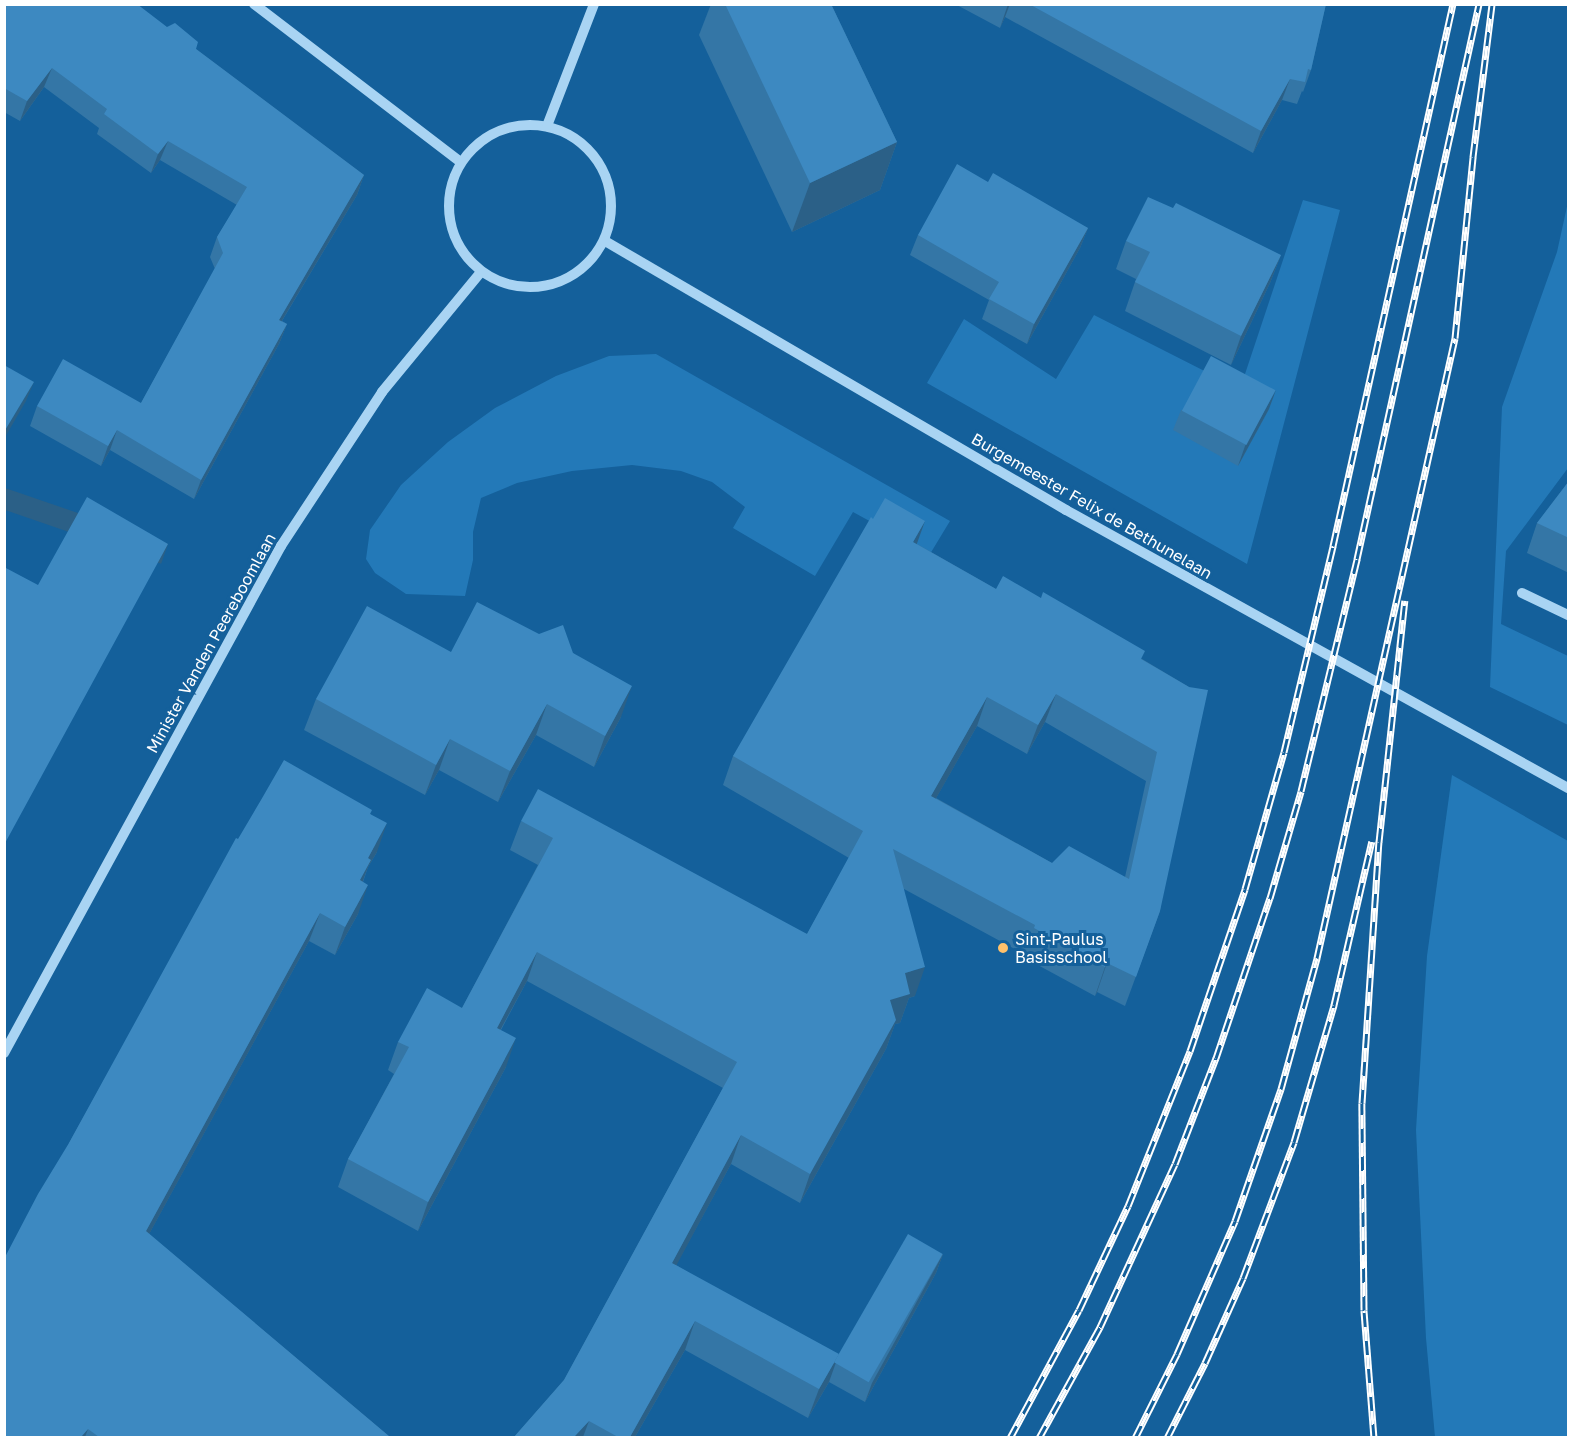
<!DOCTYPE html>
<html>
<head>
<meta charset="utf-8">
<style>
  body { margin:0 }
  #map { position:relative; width:1573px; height:1442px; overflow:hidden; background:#14609b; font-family:"Golos Text",sans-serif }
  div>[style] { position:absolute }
  .green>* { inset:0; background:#2379b8 }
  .minor>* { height:10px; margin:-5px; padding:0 5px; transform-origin:5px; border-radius:5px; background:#a9d4f3 }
  .minor>.ring { margin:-5px; padding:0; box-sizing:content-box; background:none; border:10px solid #a9d4f3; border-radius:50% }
  .rail>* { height:7px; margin-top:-3.5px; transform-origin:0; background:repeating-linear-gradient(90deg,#14609b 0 14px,#fff 0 28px); box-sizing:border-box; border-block:2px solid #fff }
  .wall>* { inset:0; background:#3476a6 }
  .shaded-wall>* { inset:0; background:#2b6087; transform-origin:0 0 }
  .building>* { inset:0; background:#3d89c1; transform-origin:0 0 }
  .dots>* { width:16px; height:16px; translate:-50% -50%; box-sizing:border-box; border:3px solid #14609b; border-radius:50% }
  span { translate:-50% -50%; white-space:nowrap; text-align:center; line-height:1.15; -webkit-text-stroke:6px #14609b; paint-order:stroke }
  .street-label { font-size:16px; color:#fff }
  .poi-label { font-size:16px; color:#fff }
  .left { translate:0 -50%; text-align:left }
  .frame { position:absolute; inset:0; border:6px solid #fff; pointer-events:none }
</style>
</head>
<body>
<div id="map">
  <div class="green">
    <div style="clip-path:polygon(1303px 200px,1340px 210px,1247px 564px,927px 383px,964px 319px,1056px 379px,1094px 315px,1240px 389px)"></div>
    <div style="clip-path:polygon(1568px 202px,1568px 468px,1506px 551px,1501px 624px,1568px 656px,1568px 725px,1490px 687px,1502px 407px,1557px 252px)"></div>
    <div style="clip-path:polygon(656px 354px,950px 521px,930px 554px,853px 512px,815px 576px,733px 528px,745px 507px,712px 482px,681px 471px,632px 465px,572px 471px,517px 483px,481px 498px,473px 532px,473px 560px,465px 596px,406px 594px,375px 573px,366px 559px,370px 530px,401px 485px,448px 442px,495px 408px,556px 376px,609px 356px)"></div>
    <div style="clip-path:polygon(1452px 775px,1568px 841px,1568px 1437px,1435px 1437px,1426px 1338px,1416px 1130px,1427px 956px)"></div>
  </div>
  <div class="minor">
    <div style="left:254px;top:4px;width:260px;rotate:37.4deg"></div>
    <div class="ring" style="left:449px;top:125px;width:152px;height:152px"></div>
    <div style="left:547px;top:126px;width:131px;rotate:-68.9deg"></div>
    <div style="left:605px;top:241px;width:534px;rotate:30.26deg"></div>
    <div style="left:1066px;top:510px;width:574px;rotate:28.98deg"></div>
    <div style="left:1522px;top:593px;width:51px;rotate:25.6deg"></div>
    <div style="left:4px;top:1053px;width:578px;rotate:-61.35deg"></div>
    <div style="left:281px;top:546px;width:184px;rotate:-56.7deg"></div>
    <div style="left:382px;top:392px;width:156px;rotate:-50.5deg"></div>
  </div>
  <div class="rail">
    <div style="left:1010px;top:1438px;width:145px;rotate:-61.7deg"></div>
    <div style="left:1079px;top:1310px;width:115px;rotate:-64.8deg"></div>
    <div style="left:1128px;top:1206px;width:167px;rotate:-68.2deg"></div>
    <div style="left:1190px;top:1051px;width:171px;rotate:-71.2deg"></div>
    <div style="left:1245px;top:889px;width:142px;rotate:-74.1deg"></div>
    <div style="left:1284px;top:752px;width:212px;rotate:-76.6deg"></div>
    <div style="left:1333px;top:546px;width:555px;rotate:-77.52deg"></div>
    <div style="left:1039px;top:1438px;width:127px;rotate:-61.2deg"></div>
    <div style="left:1100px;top:1327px;width:179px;rotate:-65.3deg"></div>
    <div style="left:1175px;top:1164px;width:114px;rotate:-68.9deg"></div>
    <div style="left:1216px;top:1058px;width:169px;rotate:-71.4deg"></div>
    <div style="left:1270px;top:898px;width:111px;rotate:-73.8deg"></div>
    <div style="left:1301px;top:791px;width:239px;rotate:-76.4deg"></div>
    <div style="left:1357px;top:559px;width:568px;rotate:-77.6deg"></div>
    <div style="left:1135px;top:1438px;width:94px;rotate:-63.4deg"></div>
    <div style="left:1177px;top:1354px;width:145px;rotate:-66.4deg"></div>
    <div style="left:1235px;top:1221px;width:140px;rotate:-70.8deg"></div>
    <div style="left:1281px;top:1089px;width:136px;rotate:-74.6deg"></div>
    <div style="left:1317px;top:958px;width:635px;rotate:-77.45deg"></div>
    <div style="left:1455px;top:338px;width:182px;rotate:-84.3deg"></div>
    <div style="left:1473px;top:157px;width:154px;rotate:-82.9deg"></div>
    <div style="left:1167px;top:1438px;width:84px;rotate:-63.1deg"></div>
    <div style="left:1205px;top:1363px;width:93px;rotate:-65.9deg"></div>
    <div style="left:1243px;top:1278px;width:145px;rotate:-69.4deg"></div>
    <div style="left:1294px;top:1142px;width:143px;rotate:-73.7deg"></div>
    <div style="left:1334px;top:1005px;width:168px;rotate:-77deg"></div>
    <div style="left:1374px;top:1438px;width:128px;rotate:-94.5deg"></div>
    <div style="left:1364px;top:1310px;width:207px;rotate:-90.6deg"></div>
    <div style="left:1362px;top:1103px;width:262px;rotate:-86.3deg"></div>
    <div style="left:1379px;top:842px;width:243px;rotate:-83.9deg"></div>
  </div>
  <div class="wall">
    <div style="clip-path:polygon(4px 4px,196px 49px,364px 175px,357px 195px,282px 321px,287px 324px,279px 344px,194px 499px,110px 450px,101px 466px,30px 426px,37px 406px,141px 403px,215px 269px,210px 257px,217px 237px,237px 205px,160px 160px,151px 173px,97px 134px,99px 128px,44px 87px,20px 121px,4px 112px)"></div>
    <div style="clip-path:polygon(711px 4px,831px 4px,897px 142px,880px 190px,792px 232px,699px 35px)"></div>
    <div style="clip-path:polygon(955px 4px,1326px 4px,1311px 70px,1303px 92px,1302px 91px,1297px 104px,1282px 100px,1253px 153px,1005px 17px,1000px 28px)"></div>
    <div style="clip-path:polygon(988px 182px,1088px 228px,1080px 248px,1027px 344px,982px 319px,989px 300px,910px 255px,918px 235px)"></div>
    <div style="clip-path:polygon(1126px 241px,1281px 255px,1270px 283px,1231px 365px,1125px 311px,1136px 279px,1116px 269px)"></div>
    <div style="clip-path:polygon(1269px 409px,1238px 466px,1173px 430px,1181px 410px)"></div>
    <div style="clip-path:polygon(1569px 481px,1569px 573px,1527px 553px,1537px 523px)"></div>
    <div style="clip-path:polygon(evenodd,917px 544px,996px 589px,1142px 659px,1189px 687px,1160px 911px,1125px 1006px,1097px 992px,1095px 996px,1023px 957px,1024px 954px,904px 889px,915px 996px,909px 998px,900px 1023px,895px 1024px,886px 1049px,800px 1203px,731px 1164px,676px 1265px,836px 1363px,943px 1254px,936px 1273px,865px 1402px,829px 1382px,808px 1418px,685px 1350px,635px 1437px,514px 1437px,564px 1380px,723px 1088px,527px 981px,501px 1030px,506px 1067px,418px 1231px,338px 1187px,348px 1159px,394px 1074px,388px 1070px,398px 1042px,462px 1008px,538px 865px,510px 850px,521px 821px,807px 934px,849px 858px,723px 785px,733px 756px,917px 544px,1045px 722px,1146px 781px,1125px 877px,1052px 863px,936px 798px,977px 726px,1027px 754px,1045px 722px)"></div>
    <div style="clip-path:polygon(451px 652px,573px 653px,621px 717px,594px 767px,536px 735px,498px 802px,439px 770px,425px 795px,304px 730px,316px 699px)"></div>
    <div style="clip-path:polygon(371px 814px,377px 852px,368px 867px,363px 882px,358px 914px,335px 955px,309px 941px,149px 1234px,390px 1437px,4px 1437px,69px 1143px,238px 839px)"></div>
  </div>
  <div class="shaded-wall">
    <div style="clip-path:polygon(1008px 4px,1010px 4px,1005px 17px,1000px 28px)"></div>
    <div style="clip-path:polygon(52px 68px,44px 87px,20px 121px,27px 101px)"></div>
    <div style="clip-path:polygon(1290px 79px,1282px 100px,1253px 153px,1261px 131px)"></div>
    <div style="clip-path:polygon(168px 141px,160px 160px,151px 173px,158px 154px)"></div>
    <div style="clip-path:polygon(897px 142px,880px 190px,792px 232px,810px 183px)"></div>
    <div style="clip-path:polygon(364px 175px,357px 195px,271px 339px,279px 320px)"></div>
    <div style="clip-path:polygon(1088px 228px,1080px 248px,1027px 344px,1034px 324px)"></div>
    <div style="clip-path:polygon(1281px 255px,1270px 283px,1231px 365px,1241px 336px)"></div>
    <div style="clip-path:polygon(287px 324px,279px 344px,194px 499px,201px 480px)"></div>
    <div style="clip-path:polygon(34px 382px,26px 401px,4px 439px,4px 432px)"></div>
    <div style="clip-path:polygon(1276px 390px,1269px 409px,1238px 466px,1245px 446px)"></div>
    <div style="clip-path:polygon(117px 430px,110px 450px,101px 466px,108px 446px)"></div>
    <div style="clip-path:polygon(925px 521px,915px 549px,913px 542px)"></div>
    <div style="left:168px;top:544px;width:21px;height:343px;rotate:109deg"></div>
    <div style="clip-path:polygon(632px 686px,621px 717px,594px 767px,605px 736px)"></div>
    <div style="clip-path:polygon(1056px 694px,1045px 722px,1027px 754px,1038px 725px)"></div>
    <div style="clip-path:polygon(987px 697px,977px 726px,921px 825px,931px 796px)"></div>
    <div style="clip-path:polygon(547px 704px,536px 735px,498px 802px,510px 771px)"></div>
    <div style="clip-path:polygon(450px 739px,439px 770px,425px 795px,436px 765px)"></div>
    <div style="clip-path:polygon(387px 823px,377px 852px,368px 867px,360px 889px,349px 909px,368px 858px)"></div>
    <div style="clip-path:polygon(368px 885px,358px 914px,335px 955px,345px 927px)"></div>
    <div style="clip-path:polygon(320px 913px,309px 941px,135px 1260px,146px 1231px)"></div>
    <div style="clip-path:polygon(537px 952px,527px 981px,486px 1056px,497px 1028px)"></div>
    <div style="clip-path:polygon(1107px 963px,1097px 992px,1095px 996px,1105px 967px)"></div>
    <div style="clip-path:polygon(925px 967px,915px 996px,909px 998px,900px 1023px,895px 1024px,886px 1049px,800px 1203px,810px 1174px,890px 1000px,905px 973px)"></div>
    <div style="clip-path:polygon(516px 1038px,506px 1067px,418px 1231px,428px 1202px)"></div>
    <div style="clip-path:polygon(741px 1135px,731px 1164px,662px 1292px,672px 1263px)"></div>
    <div style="clip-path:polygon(943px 1254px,936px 1273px,865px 1402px,872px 1383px)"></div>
    <div style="clip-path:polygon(695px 1321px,685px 1350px,635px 1437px,630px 1437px)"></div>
    <div style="clip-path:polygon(839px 1354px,829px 1382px,808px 1418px,819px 1389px)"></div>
    <div style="clip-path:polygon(589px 1421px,583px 1437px,574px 1437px)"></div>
    <div style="clip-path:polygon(88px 1429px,85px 1437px,81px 1437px)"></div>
  </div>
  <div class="building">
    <div style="clip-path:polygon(4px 4px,137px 4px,167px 27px,175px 23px,198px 42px,196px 49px,364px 175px,279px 320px,287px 324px,201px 480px,117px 430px,108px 446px,37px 406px,63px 359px,141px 403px,223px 253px,217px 237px,247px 187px,168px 141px,158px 154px,104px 114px,107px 109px,52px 68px,27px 101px,4px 88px)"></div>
    <div style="clip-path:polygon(725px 4px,831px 4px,897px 142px,810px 183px)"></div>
    <div style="clip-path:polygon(1029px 4px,1326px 4px,1311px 70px,1308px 69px,1305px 82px,1290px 79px,1261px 131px)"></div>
    <div style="clip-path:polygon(957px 164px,988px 182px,993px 173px,1088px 228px,1034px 324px,989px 299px,999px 282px,918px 235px)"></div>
    <div style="clip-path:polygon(1148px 197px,1173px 208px,1176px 203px,1281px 255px,1241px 336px,1135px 282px,1150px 252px,1126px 241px)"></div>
    <div style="left:1211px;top:356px;width:73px;height:62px;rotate:28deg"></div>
    <div style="clip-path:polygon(4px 365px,34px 382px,4px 432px)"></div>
    <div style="clip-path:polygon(1569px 481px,1569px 538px,1537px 523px)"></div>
    <div style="clip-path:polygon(87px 497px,168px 544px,4px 845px,4px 567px,38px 585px)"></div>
    <div style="clip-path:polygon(evenodd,885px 498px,925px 521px,913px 542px,996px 589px,1003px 576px,1041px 598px,1043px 592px,1145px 651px,1141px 659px,1189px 687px,1208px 690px,1160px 911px,1136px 977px,1107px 963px,1105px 967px,1034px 928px,1035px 925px,893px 849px,925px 967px,905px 973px,910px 994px,890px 1000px,896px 1020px,810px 1174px,741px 1135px,672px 1263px,839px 1354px,819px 1389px,695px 1321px,630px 1437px,618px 1437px,589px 1421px,574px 1437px,514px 1437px,564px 1380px,737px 1062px,537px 952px,497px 1028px,516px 1038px,428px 1202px,348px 1159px,409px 1047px,398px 1042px,427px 988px,462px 1008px,553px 838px,521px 821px,538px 789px,807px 934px,863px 831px,733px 756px,871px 517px,873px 519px,885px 498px,1056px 694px,1157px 752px,1129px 879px,1069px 846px,1052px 863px,931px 796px,987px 697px,1038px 725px,1056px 694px)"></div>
    <div style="clip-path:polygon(477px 602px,539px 634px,563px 625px,573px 653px,632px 686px,605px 736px,547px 704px,510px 771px,450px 739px,436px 765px,316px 699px,367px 606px,451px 652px)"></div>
    <div style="clip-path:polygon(284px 760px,372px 810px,370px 814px,387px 823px,368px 858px,371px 860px,360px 880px,368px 885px,345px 927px,320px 913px,146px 1231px,390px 1437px,99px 1437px,88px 1429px,81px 1437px,4px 1437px,4px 1259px,38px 1194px,69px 1143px,236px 838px,238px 839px,261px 800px)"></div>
    <div style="left:908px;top:1234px;width:40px;height:148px;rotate:30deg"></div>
  </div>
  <div class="dots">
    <div style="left:1003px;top:948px;background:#ffc16b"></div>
  </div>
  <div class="street-label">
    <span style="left:1092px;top:506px;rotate:30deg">Burgemeester Felix de Bethunelaan</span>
    <span style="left:211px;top:643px;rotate:-61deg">Minister Vanden Peereboomlaan</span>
  </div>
  <div class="poi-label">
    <span class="left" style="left:1015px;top:948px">Sint-Paulus<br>Basisschool</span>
  </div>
  <div class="frame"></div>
</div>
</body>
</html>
